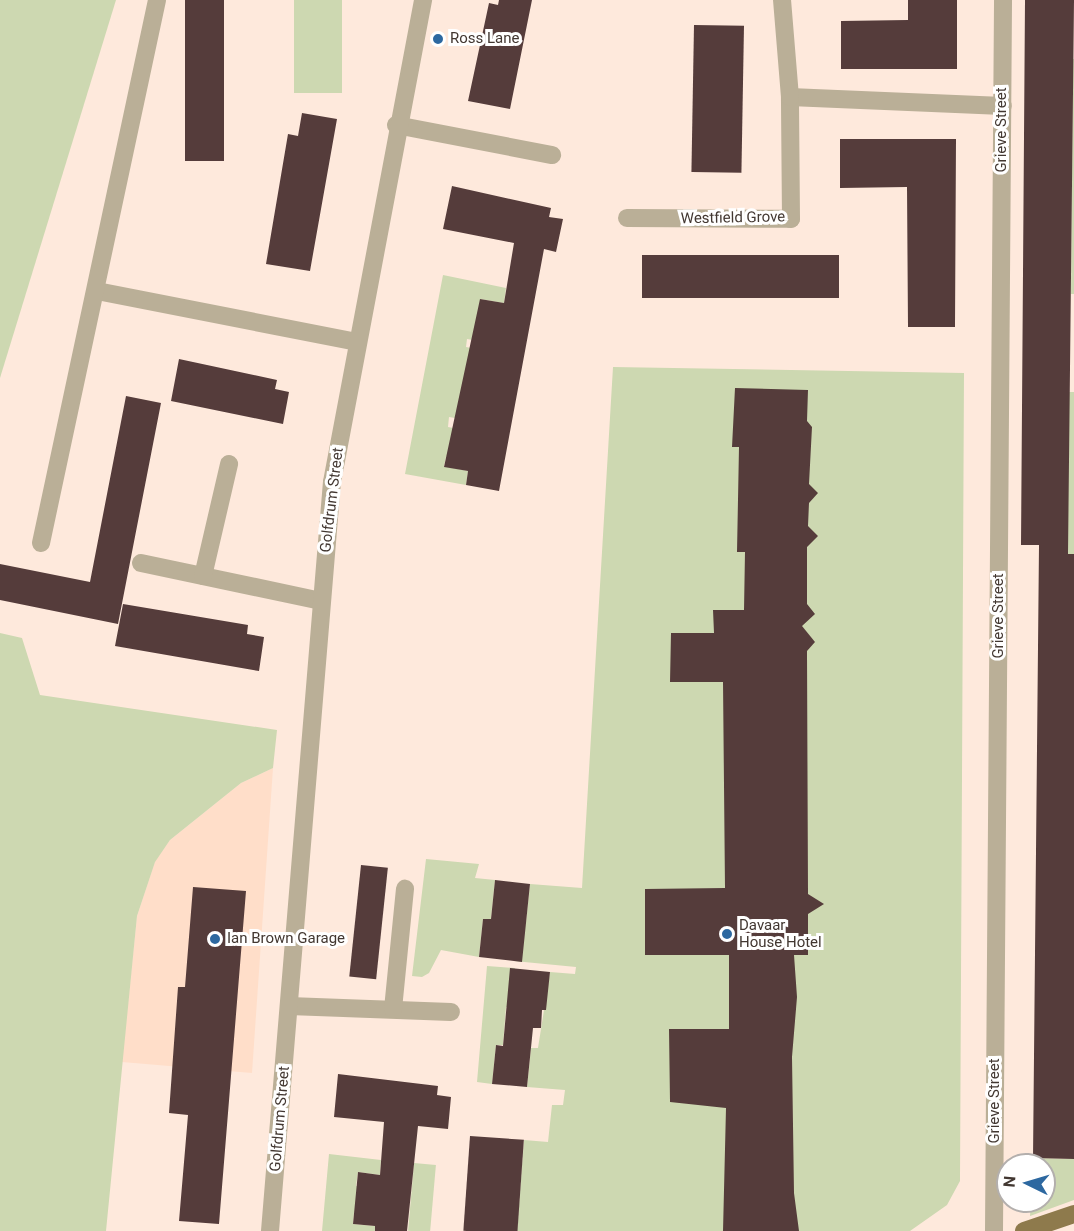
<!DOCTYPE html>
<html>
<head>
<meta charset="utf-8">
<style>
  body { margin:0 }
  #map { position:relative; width:1074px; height:1231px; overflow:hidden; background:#fee9dc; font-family:Roboto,sans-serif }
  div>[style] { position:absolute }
  .built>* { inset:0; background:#ffdec9 }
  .green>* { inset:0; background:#cdd8b1; transform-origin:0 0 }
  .building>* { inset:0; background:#553c3b; transform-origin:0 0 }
  .minor>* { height:18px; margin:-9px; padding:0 9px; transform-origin:9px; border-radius:9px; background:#baaf97 }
  .major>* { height:18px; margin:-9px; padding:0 9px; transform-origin:9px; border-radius:9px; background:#8e7a4c }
  .dots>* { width:16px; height:16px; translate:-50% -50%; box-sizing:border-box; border:3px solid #fff; border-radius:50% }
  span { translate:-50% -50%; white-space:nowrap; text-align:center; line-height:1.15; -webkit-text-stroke:6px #fff; paint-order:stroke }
  .poi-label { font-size:15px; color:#423731 }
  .left { translate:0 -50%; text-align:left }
  .street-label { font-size:15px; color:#423731 }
  .north { position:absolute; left:996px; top:1153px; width:60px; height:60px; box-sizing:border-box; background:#fff; border:2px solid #b3afad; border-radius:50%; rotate:275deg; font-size:16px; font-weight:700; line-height:24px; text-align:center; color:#423731 }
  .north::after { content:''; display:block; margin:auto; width:21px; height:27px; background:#2d68a0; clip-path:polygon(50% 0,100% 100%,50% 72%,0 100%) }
</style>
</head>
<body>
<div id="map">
  <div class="built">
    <div style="clip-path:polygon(273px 768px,252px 1073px,122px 1062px,137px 916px,155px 861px,170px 840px,241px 783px)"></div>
  </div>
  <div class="green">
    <div style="clip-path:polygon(0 0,116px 0,0 378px)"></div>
    <div style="left:294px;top:0;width:48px;height:93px"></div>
    <div style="clip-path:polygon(1073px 59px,1074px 59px,1074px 294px,1071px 294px)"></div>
    <div style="clip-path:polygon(443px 275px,506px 288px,504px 303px,480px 299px,490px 343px,467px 339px,466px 347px,488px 351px,473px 421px,449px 417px,448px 427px,470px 431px,446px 457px,444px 466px,468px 471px,466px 485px,405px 474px)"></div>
    <div style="clip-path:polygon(613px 367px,964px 373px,960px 1181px,947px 1205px,910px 1231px,517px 1231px,524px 1140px,548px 1142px,552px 1105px,563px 1105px,565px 1090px,527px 1087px,531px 1048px,538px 1048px,550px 972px,575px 974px,576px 967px,514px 961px,526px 922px,530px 884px,582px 888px)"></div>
    <div style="clip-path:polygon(1069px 392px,1074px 392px,1074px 554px,1067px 554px)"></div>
    <div style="clip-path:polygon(0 633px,22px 638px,40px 695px,277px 730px,273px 768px,241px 783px,170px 840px,155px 862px,137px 916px,106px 1231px,0 1231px)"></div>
    <div style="clip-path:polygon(426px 859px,479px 864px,475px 878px,495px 880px,491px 919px,483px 919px,479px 957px,441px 950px,429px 973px,422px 977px,412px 976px)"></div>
    <div style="clip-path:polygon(487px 966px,515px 968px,511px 1007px,506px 1007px,503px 1045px,496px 1045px,492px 1084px,477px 1082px)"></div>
    <div style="clip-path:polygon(329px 1154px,381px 1160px,380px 1175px,358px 1172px,356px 1186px,379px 1188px,354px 1213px,353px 1224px,375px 1226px,375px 1231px,322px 1231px)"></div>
    <div style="clip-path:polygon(1033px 1158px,1074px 1159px,1074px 1200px,1030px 1216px,1031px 1201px,1044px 1201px,1044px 1165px,1032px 1165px)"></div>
    <div style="left:414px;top:1163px;width:22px;height:68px;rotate:5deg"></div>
  </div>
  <div class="building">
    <div style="left:185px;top:0;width:39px;height:161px"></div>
    <div style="clip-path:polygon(499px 0,532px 0,510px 109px,468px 101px,489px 3px,498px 5px)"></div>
    <div style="clip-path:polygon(908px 0,957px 0,957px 69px,841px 69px,841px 21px,908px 20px)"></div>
    <div style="clip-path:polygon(1025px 0,1074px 0,1068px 554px,1074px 554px,1074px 1159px,1033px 1158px,1039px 545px,1021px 545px)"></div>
    <div style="left:694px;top:25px;width:50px;height:147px;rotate:1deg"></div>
    <div style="clip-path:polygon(302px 113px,337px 119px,310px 271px,266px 264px,288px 134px,298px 136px)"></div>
    <div style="clip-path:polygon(840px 139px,956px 139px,955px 327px,908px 327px,907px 187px,840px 188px)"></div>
    <div style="clip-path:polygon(452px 186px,551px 208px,549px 217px,563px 219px,556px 252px,544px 249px,499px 491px,466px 485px,468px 471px,444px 467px,480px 299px,504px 303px,514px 243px,443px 229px)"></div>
    <div style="left:642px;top:255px;width:197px;height:43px"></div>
    <div style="clip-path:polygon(179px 359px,277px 380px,275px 389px,289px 392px,283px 424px,171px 401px)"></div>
    <div style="clip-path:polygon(735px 388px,808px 390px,807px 421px,812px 427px,809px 484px,818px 493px,809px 503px,808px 526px,818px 536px,807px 547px,807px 604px,815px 614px,802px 626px,815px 642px,807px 651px,808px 894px,824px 904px,808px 914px,808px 955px,794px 955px,797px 997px,792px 1057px,794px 1193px,799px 1231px,723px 1231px,726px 1108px,670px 1102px,669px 1029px,729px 1029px,729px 955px,645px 955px,645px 889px,725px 888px,723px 682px,670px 682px,671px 633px,714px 633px,713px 610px,744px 610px,745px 552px,737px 552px,739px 447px,732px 447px)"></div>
    <div style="clip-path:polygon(126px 396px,161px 403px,118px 624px,0 600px,0 564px,90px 582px)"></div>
    <div style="clip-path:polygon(123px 604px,248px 625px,247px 634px,264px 637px,259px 671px,115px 646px)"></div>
    <div style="left:361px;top:865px;width:27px;height:112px;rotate:6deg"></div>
    <div style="clip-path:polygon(495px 880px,530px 884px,522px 962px,479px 957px,483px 919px,491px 919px)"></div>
    <div style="clip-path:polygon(193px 887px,246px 891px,219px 1224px,179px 1221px,188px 1115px,169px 1113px,178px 987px,185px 987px)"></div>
    <div style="clip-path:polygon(510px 968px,550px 972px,546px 1010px,542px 1010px,541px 1028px,533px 1028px,527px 1087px,492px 1084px,496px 1045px,503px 1046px)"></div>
    <div style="clip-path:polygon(338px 1074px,438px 1086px,437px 1095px,451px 1097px,448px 1129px,418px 1126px,407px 1231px,375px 1231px,375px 1226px,353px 1224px,358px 1172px,380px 1175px,384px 1122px,334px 1117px)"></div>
    <div style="left:470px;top:1136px;width:54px;height:95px;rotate:4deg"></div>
  </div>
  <div class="minor">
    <div style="left:790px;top:97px;width:213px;rotate:2.4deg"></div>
    <div style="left:396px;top:125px;width:159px;rotate:10.9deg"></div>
    <div style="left:627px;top:218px;width:164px;rotate:0.3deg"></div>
    <div style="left:791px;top:219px;width:122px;rotate:-90.5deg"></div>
    <div style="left:790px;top:97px;width:97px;rotate:-94.7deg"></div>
    <div style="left:97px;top:291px;width:265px;rotate:11.1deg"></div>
    <div style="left:41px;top:543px;width:555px;rotate:-77.94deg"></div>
    <div style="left:141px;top:563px;width:184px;rotate:11.9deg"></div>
    <div style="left:203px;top:576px;width:115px;rotate:-76.9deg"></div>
    <div style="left:289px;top:1006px;width:162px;rotate:2.1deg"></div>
    <div style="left:393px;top:1009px;width:121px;rotate:-84.3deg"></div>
    <div style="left:270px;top:1231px;width:752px;rotate:-85.27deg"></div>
    <div style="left:332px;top:482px;width:491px;rotate:-79.3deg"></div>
    <div style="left:994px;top:1231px;width:1231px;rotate:-89.58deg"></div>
  </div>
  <div class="major">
    <div style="left:1024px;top:1231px;width:53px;rotate:-18.8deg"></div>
  </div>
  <div class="dots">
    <div style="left:438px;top:39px;background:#2d68a0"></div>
    <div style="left:727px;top:934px;background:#2d68a0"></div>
    <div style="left:215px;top:939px;background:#2d68a0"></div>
  </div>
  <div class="poi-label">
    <span class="left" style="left:450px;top:39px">Ross Lane</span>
    <span class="left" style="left:739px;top:934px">Davaar<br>House Hotel</span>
    <span class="left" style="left:227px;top:939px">Ian Brown Garage</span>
  </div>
  <div class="street-label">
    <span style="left:1002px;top:130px;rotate:-90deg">Grieve Street</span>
    <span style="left:733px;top:218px;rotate:-1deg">Westfield Grove</span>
    <span style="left:332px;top:500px;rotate:-83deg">Golfdrum Street</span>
    <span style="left:999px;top:616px;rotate:-90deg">Grieve Street</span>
    <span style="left:995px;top:1101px;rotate:-90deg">Grieve Street</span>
    <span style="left:280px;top:1119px;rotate:-85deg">Golfdrum Street</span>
  </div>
  <div class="north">N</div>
</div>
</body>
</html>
